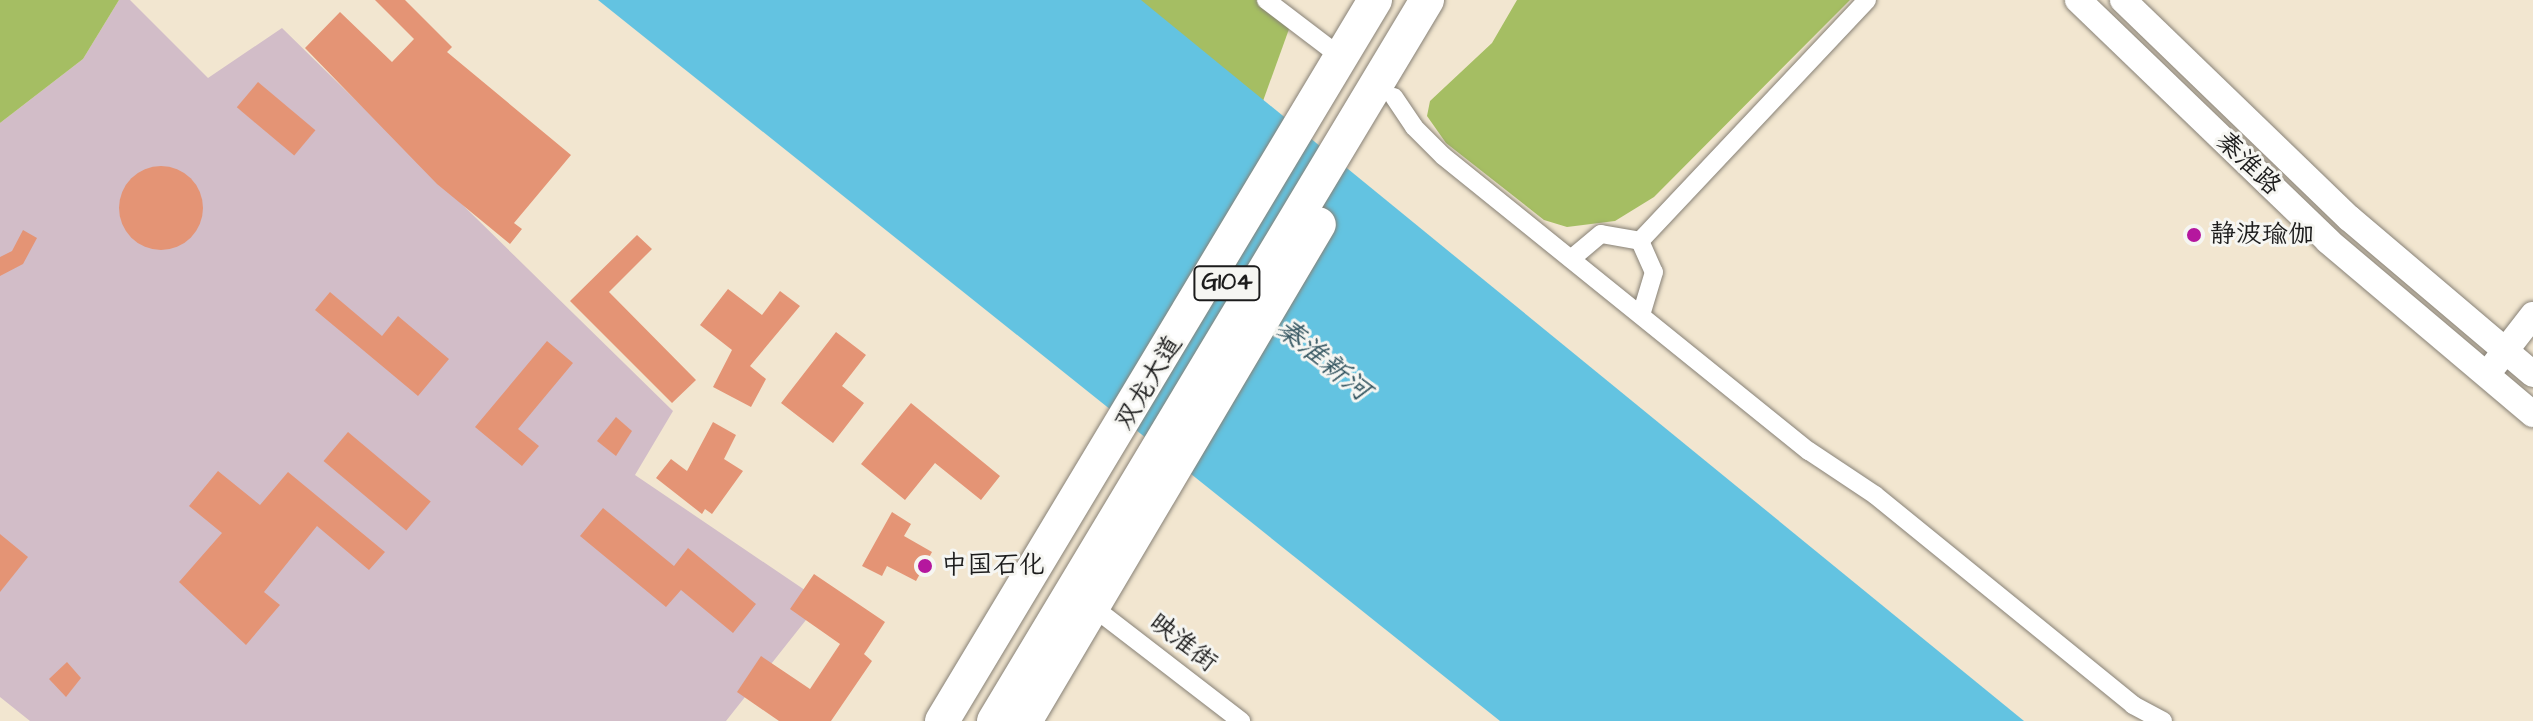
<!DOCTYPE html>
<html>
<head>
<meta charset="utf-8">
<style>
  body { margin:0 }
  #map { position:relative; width:2533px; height:721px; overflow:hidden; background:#f2e6d0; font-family:"Architects Daughter","LXGW WenKai TC",sans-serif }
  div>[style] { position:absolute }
  .industrial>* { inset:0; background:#d2bdc8 }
  .green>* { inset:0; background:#a5be63 }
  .water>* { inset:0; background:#63c3e1 }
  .building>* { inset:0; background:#e49475; transform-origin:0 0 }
  .round { border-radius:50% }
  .roads { filter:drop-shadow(0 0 2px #878176) drop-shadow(0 0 2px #878176) }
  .street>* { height:18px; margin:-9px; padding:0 9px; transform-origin:9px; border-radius:9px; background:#fff }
  .secondary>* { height:26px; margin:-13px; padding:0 13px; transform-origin:13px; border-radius:13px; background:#fff }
  .highway>* { height:34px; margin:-17px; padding:0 17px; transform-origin:17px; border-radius:17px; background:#fff }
  .dots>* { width:22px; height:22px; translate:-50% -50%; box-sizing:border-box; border:4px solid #f6f6f2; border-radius:50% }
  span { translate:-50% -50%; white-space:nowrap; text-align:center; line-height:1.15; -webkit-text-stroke:6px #f6f6f2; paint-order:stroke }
  .shield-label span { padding:2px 6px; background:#f6f6f2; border:2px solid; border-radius:6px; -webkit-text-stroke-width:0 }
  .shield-label { font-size:24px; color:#1c1c1c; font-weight:700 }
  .street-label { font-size:26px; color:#1c1c1c }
  .poi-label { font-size:26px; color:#1c1c1c }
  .left { translate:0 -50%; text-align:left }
  .water-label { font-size:28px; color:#355661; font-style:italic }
</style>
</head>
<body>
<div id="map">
  <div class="industrial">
    <div style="clip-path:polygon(119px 0,130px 0,208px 78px,282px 28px,673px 411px,635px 475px,821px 601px,726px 721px,30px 721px,0 697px,0 123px,83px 59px)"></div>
  </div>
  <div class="green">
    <div style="clip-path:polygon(0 0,119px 0,83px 59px,0 123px)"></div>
    <div style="clip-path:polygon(1138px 0,1266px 0,1293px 18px,1263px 101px)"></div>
    <div style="clip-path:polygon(1517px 0,1850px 0,1654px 197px,1615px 221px,1567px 227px,1544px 220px,1446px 143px,1427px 116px,1430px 101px,1492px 43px)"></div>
  </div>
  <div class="water">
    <div style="clip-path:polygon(598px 0,1141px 0,2024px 721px,1500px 721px)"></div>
  </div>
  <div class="building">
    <div style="clip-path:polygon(375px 0,405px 0,452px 47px,447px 52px,571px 155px,514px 223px,522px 229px,510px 244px,437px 184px,305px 48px,340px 12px,392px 62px,414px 39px)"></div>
    <div style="left:258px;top:82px;width:75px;height:33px;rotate:40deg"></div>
    <div class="round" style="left:119px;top:166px;width:84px;height:84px"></div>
    <div style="clip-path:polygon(23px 230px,37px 238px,23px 264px,0 276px,0 257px,12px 251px)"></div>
    <div style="clip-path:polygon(637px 235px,652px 249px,609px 292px,696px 380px,672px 403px,570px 301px)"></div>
    <div style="clip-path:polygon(728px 289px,762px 315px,780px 291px,800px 306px,750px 366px,766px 379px,751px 407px,713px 387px,732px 350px,700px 325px)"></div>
    <div style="clip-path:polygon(330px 292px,382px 336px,398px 316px,449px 359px,418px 396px,315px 310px)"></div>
    <div style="clip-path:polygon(836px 332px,866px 355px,842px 386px,864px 403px,833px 443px,781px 403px)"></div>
    <div style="clip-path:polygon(547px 341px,573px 363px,518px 429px,539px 446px,522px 466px,475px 427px)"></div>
    <div style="clip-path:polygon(911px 403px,1000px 476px,981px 500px,935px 463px,905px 500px,861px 464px)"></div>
    <div style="clip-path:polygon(616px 417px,632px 431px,616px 456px,597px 441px)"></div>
    <div style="clip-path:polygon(713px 422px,736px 435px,724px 459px,743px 471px,712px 514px,705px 509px,702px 514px,656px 478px,671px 459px,687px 471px)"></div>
    <div style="left:348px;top:432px;width:108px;height:38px;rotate:40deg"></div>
    <div style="clip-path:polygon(218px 471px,260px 505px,288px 472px,385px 552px,369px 570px,317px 526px,264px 592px,280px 605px,246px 645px,179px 582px,222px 533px,189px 506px)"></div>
    <div style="clip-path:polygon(603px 508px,674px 566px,688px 548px,756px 604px,733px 633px,681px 590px,666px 607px,580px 536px)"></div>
    <div style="clip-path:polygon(892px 512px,911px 524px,904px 536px,932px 552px,916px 581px,887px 566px,882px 576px,862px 566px)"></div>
    <div style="clip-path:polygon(0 534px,28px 557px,0 592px)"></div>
    <div style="clip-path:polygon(814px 574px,885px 622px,864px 654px,872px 661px,831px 721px,779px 721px,737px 692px,761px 656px,810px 689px,840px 644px,790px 609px)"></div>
    <div style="clip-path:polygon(67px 662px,81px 678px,66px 697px,49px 679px)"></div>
  </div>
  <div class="roads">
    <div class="street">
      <div style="left:1266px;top:0;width:96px;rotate:37.3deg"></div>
      <div style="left:1394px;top:97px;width:36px;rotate:56deg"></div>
      <div style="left:1414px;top:127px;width:41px;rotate:45deg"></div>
      <div style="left:1443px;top:156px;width:470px;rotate:38.9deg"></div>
      <div style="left:1809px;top:451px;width:79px;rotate:33.7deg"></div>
      <div style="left:1875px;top:495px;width:333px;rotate:39.1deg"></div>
      <div style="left:2133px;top:705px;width:34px;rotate:28deg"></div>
      <div style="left:1640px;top:241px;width:331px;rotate:-46.7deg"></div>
      <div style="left:1571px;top:259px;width:39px;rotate:-40deg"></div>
      <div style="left:1601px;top:234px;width:40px;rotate:10deg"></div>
      <div style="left:1640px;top:241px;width:34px;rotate:66deg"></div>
      <div style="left:1654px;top:272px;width:45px;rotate:106.8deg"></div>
      <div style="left:1093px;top:607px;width:187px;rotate:37.6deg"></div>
    </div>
    <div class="secondary">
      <div style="left:2078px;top:0;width:347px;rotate:43.9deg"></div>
      <div style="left:2328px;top:241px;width:268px;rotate:40.2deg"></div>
      <div style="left:2123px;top:0;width:314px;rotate:44deg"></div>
      <div style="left:2349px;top:218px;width:241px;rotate:40.3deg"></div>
      <div style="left:2495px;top:364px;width:62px;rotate:-52.2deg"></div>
    </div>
    <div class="highway">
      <div style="left:942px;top:721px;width:841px;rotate:-59.01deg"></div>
      <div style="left:994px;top:721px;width:841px;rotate:-59.01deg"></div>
      <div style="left:1025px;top:721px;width:577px;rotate:-59.39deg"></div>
    </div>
  </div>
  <div class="dots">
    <div style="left:2194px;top:235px;background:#b5179e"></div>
    <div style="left:925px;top:566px;background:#b5179e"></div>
  </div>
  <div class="shield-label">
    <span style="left:1227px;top:283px">G104</span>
  </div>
  <div class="street-label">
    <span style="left:2248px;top:164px;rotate:44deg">秦淮路</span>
    <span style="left:1149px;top:383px;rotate:-59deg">双龙大道</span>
    <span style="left:1183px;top:643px;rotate:38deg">映淮街</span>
  </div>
  <div class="poi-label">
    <span class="left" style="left:2210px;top:235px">静波瑜伽</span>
    <span class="left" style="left:941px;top:566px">中国石化</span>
  </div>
  <div class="water-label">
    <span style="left:1323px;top:360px;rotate:39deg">秦淮新河</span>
  </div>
</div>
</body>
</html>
